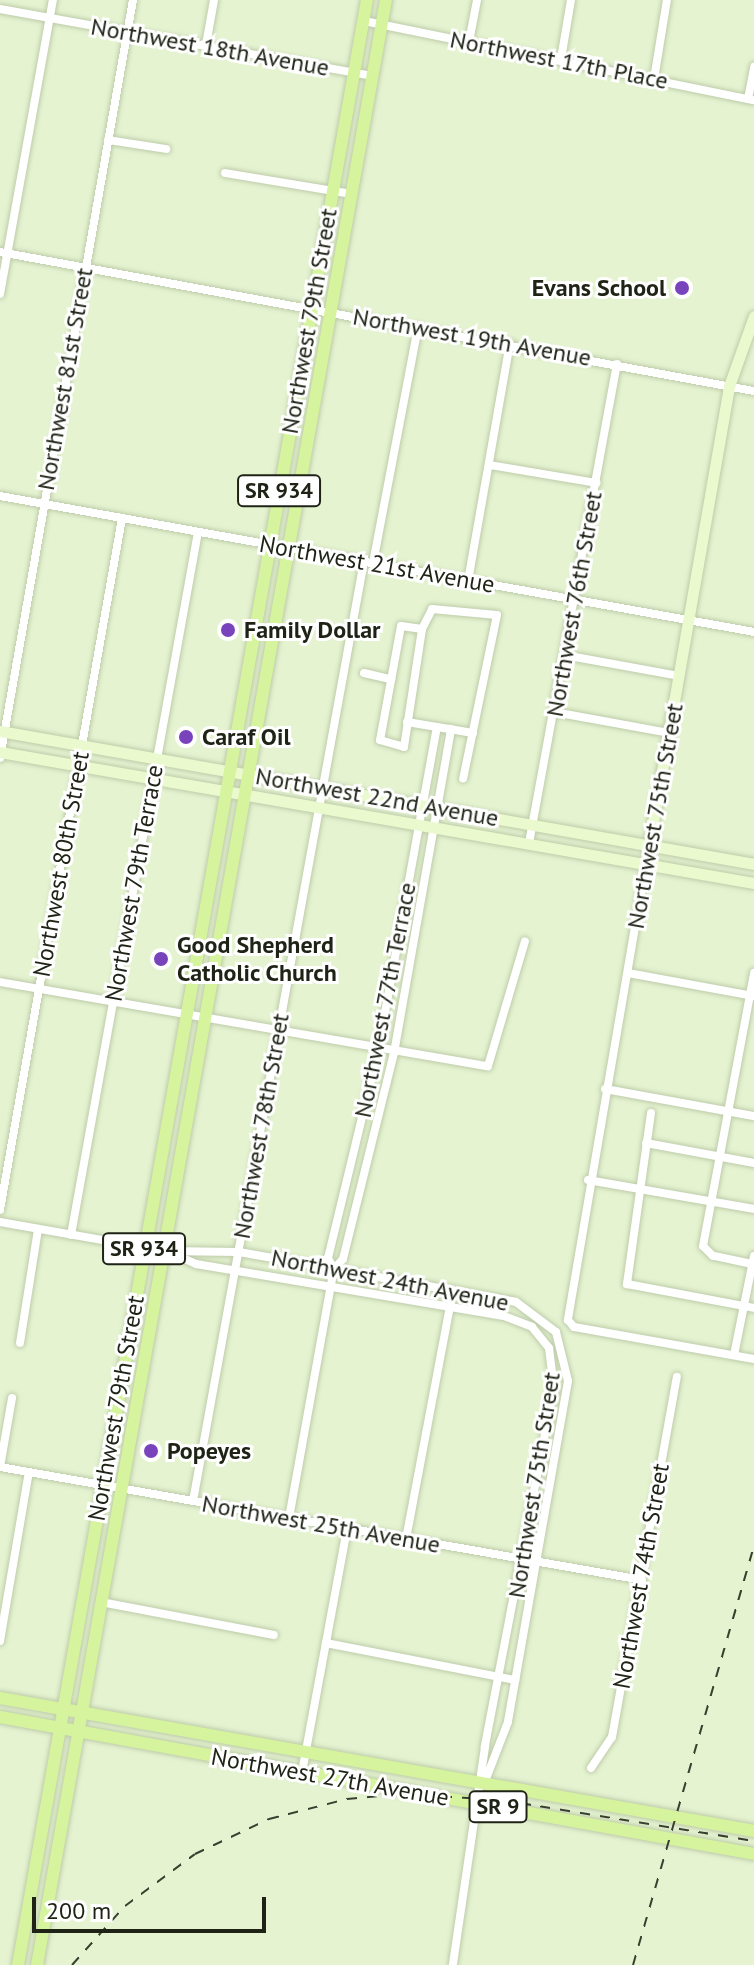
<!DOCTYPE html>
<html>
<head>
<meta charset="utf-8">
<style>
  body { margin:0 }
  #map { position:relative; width:754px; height:1965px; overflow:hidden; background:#e5f3d1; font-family:"PT Sans",sans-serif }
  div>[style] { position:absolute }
  .roads { filter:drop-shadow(0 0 2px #beccaa) drop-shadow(0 0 2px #beccaa) }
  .street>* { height:8px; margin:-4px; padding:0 4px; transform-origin:4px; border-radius:4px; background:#fff }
  .secondary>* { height:11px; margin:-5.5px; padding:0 5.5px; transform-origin:5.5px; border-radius:5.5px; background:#ebf9ce }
  .primary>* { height:12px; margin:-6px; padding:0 6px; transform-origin:6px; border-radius:6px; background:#d6f39e }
  .rail>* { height:2px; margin-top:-1px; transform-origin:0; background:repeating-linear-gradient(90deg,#383f2f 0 10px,transparent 0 20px) }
  .dots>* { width:22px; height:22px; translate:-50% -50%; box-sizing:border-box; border:4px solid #fff; border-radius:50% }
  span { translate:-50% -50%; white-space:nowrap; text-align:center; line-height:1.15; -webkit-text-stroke:6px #fff; paint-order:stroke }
  .shield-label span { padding:2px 6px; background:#fff; border:2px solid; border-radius:6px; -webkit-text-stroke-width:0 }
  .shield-label { font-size:22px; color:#1e2316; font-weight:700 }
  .street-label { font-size:24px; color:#1e2316 }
  .poi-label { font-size:24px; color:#1e2316; font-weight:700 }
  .right { translate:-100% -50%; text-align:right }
  .left { translate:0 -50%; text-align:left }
  .scale { position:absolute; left:32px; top:1897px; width:234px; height:36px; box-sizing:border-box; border:4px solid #1e2316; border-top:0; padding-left:10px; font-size:24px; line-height:28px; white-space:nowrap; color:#1e2316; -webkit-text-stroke:6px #fff; paint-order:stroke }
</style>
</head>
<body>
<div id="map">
  <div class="roads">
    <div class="street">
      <div style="left:0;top:9px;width:378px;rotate:10.2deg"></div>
      <div style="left:364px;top:21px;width:398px;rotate:11.5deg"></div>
      <div style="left:469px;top:42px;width:43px;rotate:-79.2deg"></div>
      <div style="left:206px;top:45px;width:46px;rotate:-79.9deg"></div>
      <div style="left:561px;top:59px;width:60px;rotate:-80.4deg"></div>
      <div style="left:654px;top:79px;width:80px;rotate:-80.7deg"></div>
      <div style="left:748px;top:99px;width:33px;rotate:-79deg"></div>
      <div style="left:108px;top:140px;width:59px;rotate:8.8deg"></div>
      <div style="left:225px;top:173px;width:129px;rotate:9.4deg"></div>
      <div style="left:0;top:252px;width:767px;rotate:10.45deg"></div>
      <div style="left:0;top:294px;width:299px;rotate:-79.8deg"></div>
      <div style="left:490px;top:465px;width:108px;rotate:9.6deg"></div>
      <div style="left:0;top:496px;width:766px;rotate:10.22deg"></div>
      <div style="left:373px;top:563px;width:240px;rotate:-79.2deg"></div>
      <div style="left:468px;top:581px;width:241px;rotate:-80deg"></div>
      <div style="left:422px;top:629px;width:21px;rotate:-172deg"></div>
      <div style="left:401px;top:626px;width:116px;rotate:100.4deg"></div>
      <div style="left:380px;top:740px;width:25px;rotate:16deg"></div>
      <div style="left:404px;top:747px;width:119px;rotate:-81.3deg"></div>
      <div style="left:422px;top:629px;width:22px;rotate:-63deg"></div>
      <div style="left:432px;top:609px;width:65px;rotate:5.3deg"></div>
      <div style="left:497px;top:615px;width:167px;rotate:101.7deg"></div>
      <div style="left:564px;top:655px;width:118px;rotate:10.3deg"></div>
      <div style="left:364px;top:673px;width:28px;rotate:13deg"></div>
      <div style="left:554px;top:712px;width:118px;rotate:10.3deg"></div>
      <div style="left:407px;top:722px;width:67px;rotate:9.5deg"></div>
      <div style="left:0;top:758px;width:770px;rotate:-80.05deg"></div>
      <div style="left:529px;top:843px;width:487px;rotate:-79.6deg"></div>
      <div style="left:649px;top:845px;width:482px;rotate:99.7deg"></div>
      <div style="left:568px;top:1320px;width:9px;rotate:49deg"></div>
      <div style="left:574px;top:1327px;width:183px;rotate:10.1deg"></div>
      <div style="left:628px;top:973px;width:127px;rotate:10.4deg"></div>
      <div style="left:0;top:982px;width:495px;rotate:9.8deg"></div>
      <div style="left:488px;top:1066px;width:130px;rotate:-73.5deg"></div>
      <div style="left:605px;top:1089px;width:151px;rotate:10.3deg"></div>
      <div style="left:651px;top:1113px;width:173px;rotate:98deg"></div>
      <div style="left:627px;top:1284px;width:129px;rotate:10.7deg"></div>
      <div style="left:646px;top:1143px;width:110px;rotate:10.5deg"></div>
      <div style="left:588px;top:1180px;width:169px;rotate:9.9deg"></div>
      <div style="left:0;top:1210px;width:703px;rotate:-80deg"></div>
      <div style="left:0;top:1222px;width:168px;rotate:10deg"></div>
      <div style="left:165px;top:1251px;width:74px;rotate:0.8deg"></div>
      <div style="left:239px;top:1252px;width:281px;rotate:10.2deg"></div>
      <div style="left:516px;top:1302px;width:50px;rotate:36.9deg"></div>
      <div style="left:556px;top:1332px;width:50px;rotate:76.2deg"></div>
      <div style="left:568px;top:1381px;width:346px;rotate:100deg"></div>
      <div style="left:508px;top:1722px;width:66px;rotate:111.2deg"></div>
      <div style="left:71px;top:1235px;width:714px;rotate:-79.76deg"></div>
      <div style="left:169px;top:1252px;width:30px;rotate:24deg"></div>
      <div style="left:196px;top:1264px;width:312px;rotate:9.6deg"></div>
      <div style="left:504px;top:1316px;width:30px;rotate:21deg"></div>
      <div style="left:532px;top:1327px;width:27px;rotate:51deg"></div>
      <div style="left:549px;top:1348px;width:39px;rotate:83deg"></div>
      <div style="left:554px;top:1387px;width:367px;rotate:100.9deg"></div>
      <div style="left:485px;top:1747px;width:220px;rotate:98.4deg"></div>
      <div style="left:752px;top:1264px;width:40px;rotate:-168deg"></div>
      <div style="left:713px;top:1256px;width:14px;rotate:-135deg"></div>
      <div style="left:703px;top:1246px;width:278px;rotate:-79.4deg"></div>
      <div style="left:334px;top:1269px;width:13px;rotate:-119deg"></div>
      <div style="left:328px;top:1258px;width:213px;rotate:-76.4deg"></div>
      <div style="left:378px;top:1051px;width:329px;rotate:-79.7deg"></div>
      <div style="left:20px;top:1343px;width:115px;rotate:-81deg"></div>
      <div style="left:734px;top:1355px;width:101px;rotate:-78.6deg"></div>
      <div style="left:0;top:1467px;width:652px;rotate:9.98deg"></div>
      <div style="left:0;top:1467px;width:70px;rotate:-80.1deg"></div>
      <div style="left:193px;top:1501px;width:955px;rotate:-79.69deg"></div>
      <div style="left:289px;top:1518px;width:253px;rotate:-79.8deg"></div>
      <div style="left:334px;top:1269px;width:13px;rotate:-48deg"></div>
      <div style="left:343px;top:1259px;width:212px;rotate:-76.1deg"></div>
      <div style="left:394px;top:1053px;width:329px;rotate:-80deg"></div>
      <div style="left:406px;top:1539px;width:253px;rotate:-79.3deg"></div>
      <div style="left:101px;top:1602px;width:176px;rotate:10.8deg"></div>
      <div style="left:0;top:1641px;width:171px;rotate:-80.3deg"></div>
      <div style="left:326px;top:1643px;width:193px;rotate:11.1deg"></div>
      <div style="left:591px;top:1768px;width:37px;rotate:-56deg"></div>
      <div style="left:612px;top:1737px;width:366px;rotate:-79.8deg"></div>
      <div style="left:302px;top:1772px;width:247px;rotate:-79.5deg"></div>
    </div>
    <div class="secondary">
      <div style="left:0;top:731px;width:766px;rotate:10deg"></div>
      <div style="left:0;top:752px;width:765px;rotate:9.86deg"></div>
      <div style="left:649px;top:845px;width:466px;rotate:-80.1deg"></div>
      <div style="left:729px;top:386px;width:74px;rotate:-70.3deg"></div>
    </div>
    <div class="primary">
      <div style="left:0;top:1698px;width:766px;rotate:10deg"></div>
      <div style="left:0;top:1717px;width:766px;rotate:10.3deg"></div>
      <div style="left:18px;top:1965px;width:1996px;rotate:-79.93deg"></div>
      <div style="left:37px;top:1965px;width:1996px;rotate:-79.93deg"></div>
    </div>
  </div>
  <div class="rail">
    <div style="left:72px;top:1965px;width:79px;rotate:-48.1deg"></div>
    <div style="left:125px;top:1906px;width:87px;rotate:-36.6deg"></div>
    <div style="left:195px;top:1854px;width:82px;rotate:-25.3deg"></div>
    <div style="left:269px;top:1819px;width:81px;rotate:-14.4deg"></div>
    <div style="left:347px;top:1799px;width:55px;rotate:-5.2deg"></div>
    <div style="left:402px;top:1794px;width:99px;rotate:3.5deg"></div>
    <div style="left:501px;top:1800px;width:256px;rotate:9.2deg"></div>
    <div style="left:633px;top:1965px;width:437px;rotate:-73.9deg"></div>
  </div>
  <div class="dots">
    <div style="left:682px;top:288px;background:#7944bb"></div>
    <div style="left:228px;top:630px;background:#7944bb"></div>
    <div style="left:186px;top:737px;background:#7944bb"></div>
    <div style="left:161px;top:959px;background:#7944bb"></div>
    <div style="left:151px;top:1451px;background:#7944bb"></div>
  </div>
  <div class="shield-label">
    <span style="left:279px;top:491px">SR 934</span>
    <span style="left:144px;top:1249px">SR 934</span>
    <span style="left:498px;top:1807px">SR 9</span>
  </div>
  <div class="street-label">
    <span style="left:210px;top:47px;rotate:10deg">Northwest 18th Avenue</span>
    <span style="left:559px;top:60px;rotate:11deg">Northwest 17th Place</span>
    <span style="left:309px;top:321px;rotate:-80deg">Northwest 79th Street</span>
    <span style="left:472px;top:337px;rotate:10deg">Northwest 19th Avenue</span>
    <span style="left:65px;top:379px;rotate:-80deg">Northwest 81st Street</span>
    <span style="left:377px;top:564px;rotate:10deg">Northwest 21st Avenue</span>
    <span style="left:574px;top:604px;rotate:-80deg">Northwest 76th Street</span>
    <span style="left:377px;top:797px;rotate:10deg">Northwest 22nd Avenue</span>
    <span style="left:655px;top:816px;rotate:-80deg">Northwest 75th Street</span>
    <span style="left:61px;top:864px;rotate:-80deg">Northwest 80th Street</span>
    <span style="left:134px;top:883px;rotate:-80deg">Northwest 79th Terrace</span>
    <span style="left:385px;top:1000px;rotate:-79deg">Northwest 77th Terrace</span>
    <span style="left:261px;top:1126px;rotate:-80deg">Northwest 78th Street</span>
    <span style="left:390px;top:1280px;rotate:11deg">Northwest 24th Avenue</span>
    <span style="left:116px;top:1408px;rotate:-80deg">Northwest 79th Street</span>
    <span style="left:534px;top:1485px;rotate:-81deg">Northwest 75th Street</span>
    <span style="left:321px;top:1524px;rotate:10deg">Northwest 25th Avenue</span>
    <span style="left:641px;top:1576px;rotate:-80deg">Northwest 74th Street</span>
    <span style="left:330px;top:1777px;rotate:10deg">Northwest 27th Avenue</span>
  </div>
  <div class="poi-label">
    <span class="right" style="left:666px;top:288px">Evans School</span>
    <span class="left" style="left:244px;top:630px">Family Dollar</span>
    <span class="left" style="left:202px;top:737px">Caraf Oil</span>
    <span class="left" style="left:177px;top:959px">Good Shepherd<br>Catholic Church</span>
    <span class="left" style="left:167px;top:1451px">Popeyes</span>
  </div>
  <div class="scale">200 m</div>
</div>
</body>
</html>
